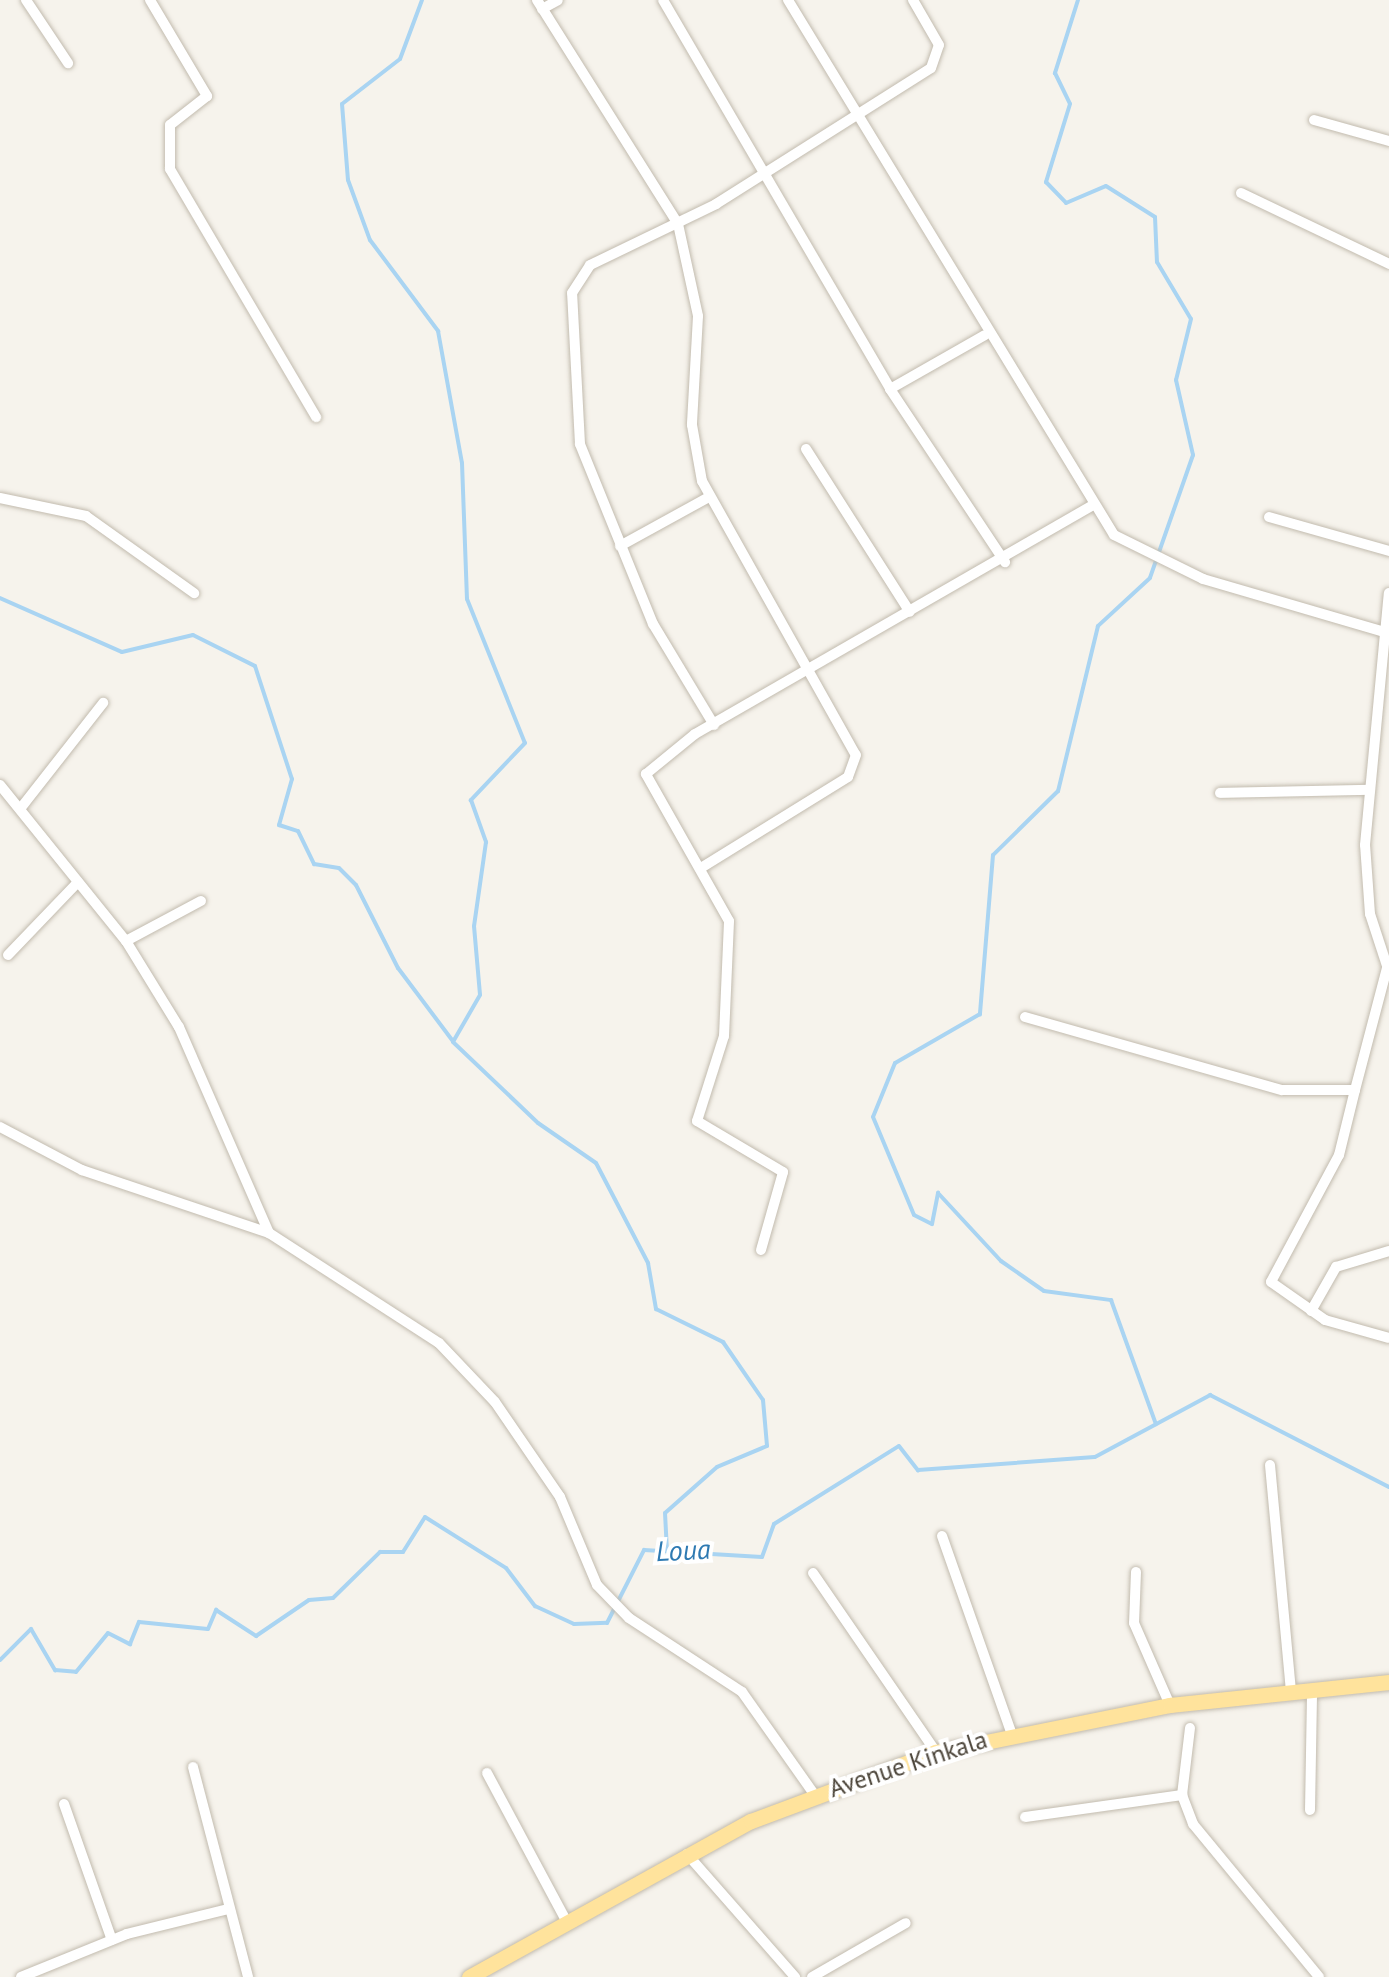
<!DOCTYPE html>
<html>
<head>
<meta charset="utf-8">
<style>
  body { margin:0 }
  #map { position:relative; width:1389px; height:1977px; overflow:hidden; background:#f6f3ec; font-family:"PT Sans",sans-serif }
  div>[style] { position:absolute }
  .stream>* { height:4px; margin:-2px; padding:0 2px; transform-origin:2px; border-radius:2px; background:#a9d4f2 }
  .roads { filter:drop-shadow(0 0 2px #c2bbae) drop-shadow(0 0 2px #c2bbae) }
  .street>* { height:10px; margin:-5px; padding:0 5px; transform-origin:5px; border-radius:5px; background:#fff }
  .primary>* { height:15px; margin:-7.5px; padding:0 7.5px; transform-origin:7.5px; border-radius:7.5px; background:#ffe39c }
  span { translate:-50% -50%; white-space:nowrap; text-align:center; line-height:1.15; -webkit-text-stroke:8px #fff; paint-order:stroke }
  .street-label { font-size:25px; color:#4b4439 }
  .water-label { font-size:28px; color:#2e7ab2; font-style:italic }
</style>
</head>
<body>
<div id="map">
  <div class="stream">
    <div style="left:422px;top:0;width:63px;rotate:110.4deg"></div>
    <div style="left:400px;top:59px;width:73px;rotate:142.2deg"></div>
    <div style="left:342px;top:104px;width:76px;rotate:85.5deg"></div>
    <div style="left:348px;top:180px;width:64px;rotate:69.9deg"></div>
    <div style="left:370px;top:240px;width:114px;rotate:53.2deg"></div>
    <div style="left:438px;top:331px;width:134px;rotate:79.7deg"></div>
    <div style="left:462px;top:463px;width:136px;rotate:87.9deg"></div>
    <div style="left:467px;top:599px;width:155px;rotate:68.1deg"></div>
    <div style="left:525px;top:743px;width:79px;rotate:133.5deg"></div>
    <div style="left:471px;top:800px;width:45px;rotate:70.3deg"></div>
    <div style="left:486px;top:842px;width:85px;rotate:98.1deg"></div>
    <div style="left:474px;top:926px;width:69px;rotate:85deg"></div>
    <div style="left:480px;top:995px;width:54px;rotate:119.9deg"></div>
    <div style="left:453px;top:1042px;width:117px;rotate:43.6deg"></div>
    <div style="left:538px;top:1123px;width:70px;rotate:34.6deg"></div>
    <div style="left:596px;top:1163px;width:113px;rotate:62.5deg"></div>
    <div style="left:648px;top:1263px;width:47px;rotate:80.1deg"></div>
    <div style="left:656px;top:1309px;width:75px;rotate:26.2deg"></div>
    <div style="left:723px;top:1342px;width:70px;rotate:55.4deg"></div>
    <div style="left:763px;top:1400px;width:46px;rotate:85deg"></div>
    <div style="left:767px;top:1446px;width:54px;rotate:157.2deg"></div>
    <div style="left:717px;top:1467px;width:69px;rotate:138.5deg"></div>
    <div style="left:665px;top:1513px;width:37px;rotate:87deg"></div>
    <div style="left:1078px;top:0;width:77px;rotate:107.5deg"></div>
    <div style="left:1055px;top:73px;width:34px;rotate:64deg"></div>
    <div style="left:1070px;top:104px;width:82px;rotate:107.1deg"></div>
    <div style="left:1046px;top:182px;width:29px;rotate:46deg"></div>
    <div style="left:1066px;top:203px;width:43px;rotate:-23deg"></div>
    <div style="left:1106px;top:186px;width:58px;rotate:32.3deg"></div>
    <div style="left:1155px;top:217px;width:45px;rotate:87.5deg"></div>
    <div style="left:1157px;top:262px;width:66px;rotate:59.2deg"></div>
    <div style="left:1191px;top:319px;width:63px;rotate:103.8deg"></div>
    <div style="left:1176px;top:380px;width:77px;rotate:77.2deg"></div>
    <div style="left:1193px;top:455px;width:130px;rotate:109.3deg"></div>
    <div style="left:1150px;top:578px;width:71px;rotate:137.3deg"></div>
    <div style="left:1098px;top:626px;width:170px;rotate:103.6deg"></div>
    <div style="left:1058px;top:791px;width:91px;rotate:135.4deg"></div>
    <div style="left:993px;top:855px;width:160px;rotate:94.7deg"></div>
    <div style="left:980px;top:1014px;width:98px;rotate:150deg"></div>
    <div style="left:895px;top:1063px;width:58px;rotate:112.2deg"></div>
    <div style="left:873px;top:1117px;width:106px;rotate:67.3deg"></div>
    <div style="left:914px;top:1215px;width:20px;rotate:27deg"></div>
    <div style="left:932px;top:1224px;width:32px;rotate:-79deg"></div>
    <div style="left:938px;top:1193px;width:93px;rotate:47.2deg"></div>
    <div style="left:1001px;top:1261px;width:52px;rotate:34.9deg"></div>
    <div style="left:1044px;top:1291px;width:68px;rotate:7.7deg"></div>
    <div style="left:1111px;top:1300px;width:132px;rotate:70.1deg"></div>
    <div style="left:0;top:598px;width:133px;rotate:23.9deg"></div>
    <div style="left:122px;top:652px;width:73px;rotate:-13.5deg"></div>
    <div style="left:193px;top:635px;width:69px;rotate:26.6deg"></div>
    <div style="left:255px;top:666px;width:119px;rotate:71.9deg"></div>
    <div style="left:292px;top:779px;width:48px;rotate:105.8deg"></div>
    <div style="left:279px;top:825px;width:20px;rotate:18deg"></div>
    <div style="left:298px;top:831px;width:37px;rotate:64deg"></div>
    <div style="left:314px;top:864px;width:25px;rotate:9deg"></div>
    <div style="left:339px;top:868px;width:24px;rotate:45deg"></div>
    <div style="left:356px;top:885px;width:93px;rotate:63.2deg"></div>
    <div style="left:398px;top:968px;width:90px;rotate:53.1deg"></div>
    <div style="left:0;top:1660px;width:44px;rotate:-45deg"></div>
    <div style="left:31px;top:1629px;width:48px;rotate:59.7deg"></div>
    <div style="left:55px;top:1670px;width:21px;rotate:5deg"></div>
    <div style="left:76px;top:1672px;width:50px;rotate:-50.6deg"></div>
    <div style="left:108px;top:1633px;width:25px;rotate:27deg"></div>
    <div style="left:130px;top:1644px;width:24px;rotate:-68deg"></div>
    <div style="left:139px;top:1622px;width:69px;rotate:5.8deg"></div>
    <div style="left:208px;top:1629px;width:21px;rotate:-67deg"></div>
    <div style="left:216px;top:1610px;width:48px;rotate:33deg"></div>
    <div style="left:256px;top:1636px;width:64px;rotate:-34.2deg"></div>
    <div style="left:309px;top:1600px;width:24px;rotate:-5deg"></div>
    <div style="left:333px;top:1598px;width:66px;rotate:-44.4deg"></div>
    <div style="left:380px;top:1552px;width:23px"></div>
    <div style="left:403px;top:1552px;width:41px;rotate:-57.8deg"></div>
    <div style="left:425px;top:1517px;width:96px;rotate:32.2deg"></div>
    <div style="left:506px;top:1568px;width:48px;rotate:52.7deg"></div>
    <div style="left:535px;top:1606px;width:43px;rotate:24.8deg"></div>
    <div style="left:574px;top:1624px;width:33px;rotate:-2deg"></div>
    <div style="left:607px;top:1623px;width:82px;rotate:-63.1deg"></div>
    <div style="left:644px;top:1550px;width:118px;rotate:3.4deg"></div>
    <div style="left:762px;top:1557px;width:35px;rotate:-70deg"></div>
    <div style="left:774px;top:1524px;width:147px;rotate:-32deg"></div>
    <div style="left:899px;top:1446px;width:31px;rotate:52deg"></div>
    <div style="left:918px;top:1470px;width:177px;rotate:-4.2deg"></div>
    <div style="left:1095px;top:1457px;width:131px;rotate:-28.3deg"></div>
    <div style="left:1210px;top:1395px;width:201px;rotate:27.2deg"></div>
  </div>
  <div class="roads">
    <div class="street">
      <div style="left:26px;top:0;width:76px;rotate:56.3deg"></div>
      <div style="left:150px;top:0;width:112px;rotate:59.3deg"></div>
      <div style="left:207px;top:96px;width:47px;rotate:141.9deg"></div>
      <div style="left:170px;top:125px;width:44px;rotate:90deg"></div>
      <div style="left:170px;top:169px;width:288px;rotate:59.5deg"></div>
      <div style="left:537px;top:0;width:265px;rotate:57.8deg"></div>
      <div style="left:678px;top:224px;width:94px;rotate:77.7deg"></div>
      <div style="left:698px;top:316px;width:109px;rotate:93.2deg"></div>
      <div style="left:692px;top:425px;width:57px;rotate:79.9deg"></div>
      <div style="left:702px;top:481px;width:314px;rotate:60.7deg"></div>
      <div style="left:856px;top:755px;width:23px;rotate:110deg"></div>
      <div style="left:848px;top:777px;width:172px;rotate:148.3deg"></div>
      <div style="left:663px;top:0;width:450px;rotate:59.7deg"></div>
      <div style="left:890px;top:389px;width:208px;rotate:56.4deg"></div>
      <div style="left:788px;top:0;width:626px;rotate:58.64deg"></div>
      <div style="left:1114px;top:535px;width:99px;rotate:26.3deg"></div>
      <div style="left:1203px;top:579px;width:185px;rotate:16.3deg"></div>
      <div style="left:542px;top:9px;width:18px;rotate:-29deg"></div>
      <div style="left:1314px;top:120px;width:78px;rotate:15.6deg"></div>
      <div style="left:1241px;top:193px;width:164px;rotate:25.6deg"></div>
      <div style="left:890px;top:389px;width:109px;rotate:-29.6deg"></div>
      <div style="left:806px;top:449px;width:193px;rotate:57.5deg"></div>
      <div style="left:0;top:498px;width:88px;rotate:11.8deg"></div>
      <div style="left:86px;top:516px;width:133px;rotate:35.5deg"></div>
      <div style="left:1269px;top:517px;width:125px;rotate:15.8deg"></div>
      <div style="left:620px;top:546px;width:102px;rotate:-28.8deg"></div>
      <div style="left:714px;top:725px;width:118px;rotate:-121.1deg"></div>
      <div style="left:653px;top:624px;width:194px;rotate:-112.1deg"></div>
      <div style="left:580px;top:444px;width:151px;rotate:-93deg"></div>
      <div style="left:572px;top:293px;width:33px;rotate:-57deg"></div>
      <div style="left:590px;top:265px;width:140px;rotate:-25.8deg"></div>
      <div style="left:716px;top:204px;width:254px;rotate:-32.3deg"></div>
      <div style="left:931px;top:68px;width:24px;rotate:-71deg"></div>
      <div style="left:939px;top:45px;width:52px;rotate:-120deg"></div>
      <div style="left:0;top:785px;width:201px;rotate:51.1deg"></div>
      <div style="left:126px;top:941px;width:101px;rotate:58.4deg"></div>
      <div style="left:179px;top:1027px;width:225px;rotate:66.4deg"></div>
      <div style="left:1220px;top:793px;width:146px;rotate:-1.2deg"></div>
      <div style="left:20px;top:809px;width:135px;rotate:-51.9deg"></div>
      <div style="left:126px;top:941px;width:85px;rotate:-28.1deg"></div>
      <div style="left:8px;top:955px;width:101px;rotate:-46.2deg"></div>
      <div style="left:1389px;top:972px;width:61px;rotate:-108.1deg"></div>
      <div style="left:1370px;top:914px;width:69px;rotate:-94.1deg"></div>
      <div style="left:1365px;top:845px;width:253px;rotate:-84.6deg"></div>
      <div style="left:1025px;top:1017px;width:267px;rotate:15.9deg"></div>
      <div style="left:1282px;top:1090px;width:73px"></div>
      <div style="left:1355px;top:1090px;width:126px;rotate:-75.3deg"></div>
      <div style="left:1355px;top:1090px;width:67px;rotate:103.8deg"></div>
      <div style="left:1339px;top:1155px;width:144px;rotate:118.2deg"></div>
      <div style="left:1271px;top:1282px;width:66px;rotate:35.1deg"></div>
      <div style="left:1325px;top:1320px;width:66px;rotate:15.7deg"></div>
      <div style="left:0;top:1127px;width:93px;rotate:27.7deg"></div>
      <div style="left:82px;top:1170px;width:197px;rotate:18.6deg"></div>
      <div style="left:269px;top:1233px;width:202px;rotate:32.9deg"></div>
      <div style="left:439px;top:1343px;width:81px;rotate:46.5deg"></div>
      <div style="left:495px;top:1402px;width:115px;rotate:55.6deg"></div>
      <div style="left:560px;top:1497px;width:95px;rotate:67.2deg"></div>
      <div style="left:597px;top:1585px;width:46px;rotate:45.9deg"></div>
      <div style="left:629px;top:1618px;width:135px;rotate:33.2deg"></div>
      <div style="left:742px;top:1692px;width:125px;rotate:54.8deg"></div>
      <div style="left:761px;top:1250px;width:81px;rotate:-74.2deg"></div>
      <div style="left:783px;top:1172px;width:100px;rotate:-149.3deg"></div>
      <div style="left:697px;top:1121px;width:89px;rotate:-72.4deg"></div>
      <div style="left:724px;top:1036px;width:115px;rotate:-87.5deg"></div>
      <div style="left:729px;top:921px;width:169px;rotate:-119.5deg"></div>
      <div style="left:646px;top:774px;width:63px;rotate:-39.2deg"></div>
      <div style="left:695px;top:734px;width:459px;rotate:-29.9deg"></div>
      <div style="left:1311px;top:1311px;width:51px;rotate:-60.4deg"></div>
      <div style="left:1336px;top:1267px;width:55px;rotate:-16.8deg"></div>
      <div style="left:1270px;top:1465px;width:228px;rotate:84.7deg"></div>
      <div style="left:942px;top:1536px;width:208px;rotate:70.6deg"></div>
      <div style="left:1136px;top:1572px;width:51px;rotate:92.2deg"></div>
      <div style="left:1134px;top:1623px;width:90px;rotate:66.3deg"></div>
      <div style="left:813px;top:1573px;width:217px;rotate:55.5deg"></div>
      <div style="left:1190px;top:1728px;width:67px;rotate:96.8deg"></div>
      <div style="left:1182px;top:1795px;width:31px;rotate:69deg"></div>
      <div style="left:1193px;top:1824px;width:198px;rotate:50.5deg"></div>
      <div style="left:193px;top:1767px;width:217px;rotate:75.3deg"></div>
      <div style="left:487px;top:1773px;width:169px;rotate:61.8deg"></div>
      <div style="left:64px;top:1804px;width:144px;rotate:70.6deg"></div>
      <div style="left:1310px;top:1810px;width:120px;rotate:-89deg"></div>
      <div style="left:1025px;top:1817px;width:159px;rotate:-8deg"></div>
      <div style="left:687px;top:1854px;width:164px;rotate:48.7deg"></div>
      <div style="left:21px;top:1977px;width:114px;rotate:-22.1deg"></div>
      <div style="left:127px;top:1934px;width:104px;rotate:-13.9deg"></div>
      <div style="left:812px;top:1977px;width:108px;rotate:-29.9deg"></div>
    </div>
    <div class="primary">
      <div style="left:469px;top:1977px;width:322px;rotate:-29deg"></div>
      <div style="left:751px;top:1821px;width:197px;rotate:-20.5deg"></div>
      <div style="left:936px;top:1752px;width:239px;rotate:-11.4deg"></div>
      <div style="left:1170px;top:1705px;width:220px;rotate:-6deg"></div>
    </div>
  </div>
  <div class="street-label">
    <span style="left:908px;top:1764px;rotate:-18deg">Avenue Kinkala</span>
  </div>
  <div class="water-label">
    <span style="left:683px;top:1550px;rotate:-3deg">Loua</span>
  </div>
</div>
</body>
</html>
